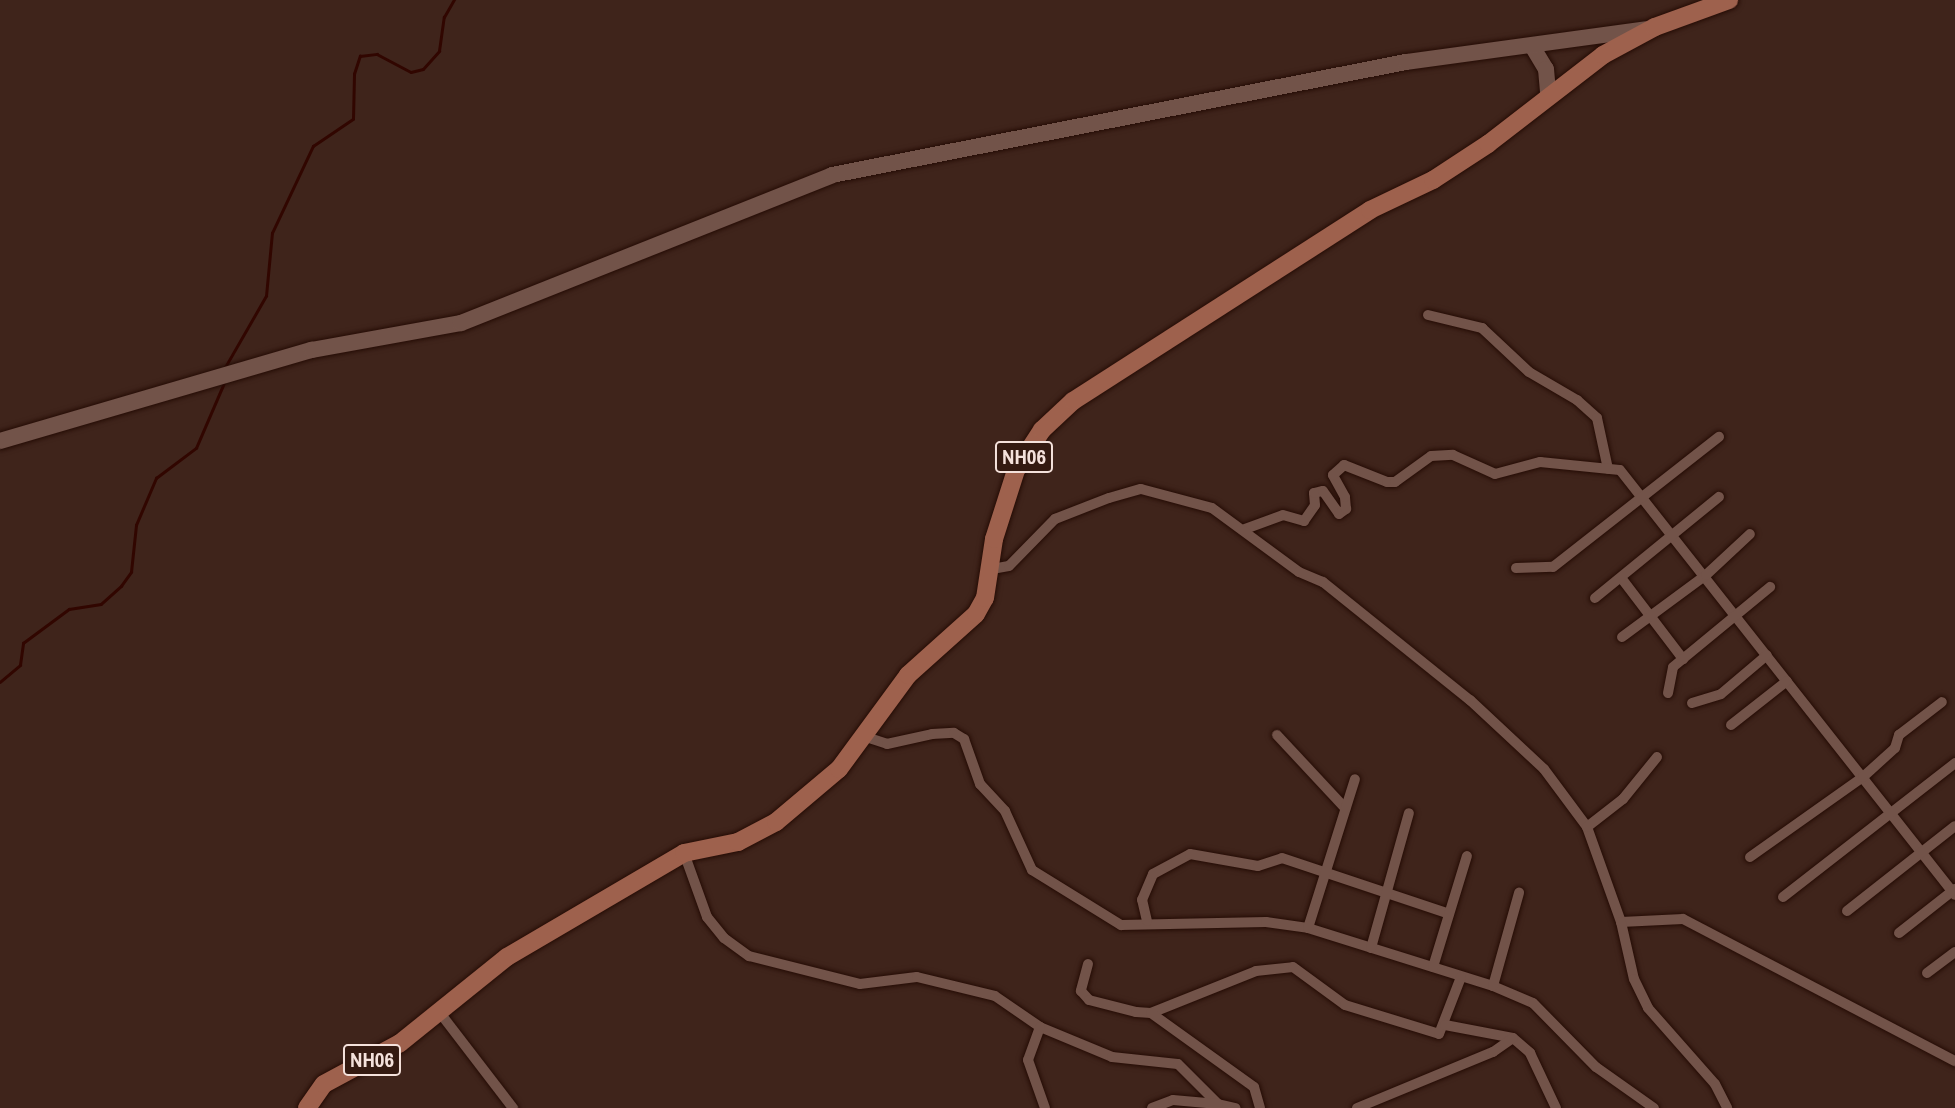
<!DOCTYPE html>
<html>
<head>
<meta charset="utf-8">
<style>
  body { margin:0 }
  #map { position:relative; width:1955px; height:1108px; overflow:hidden; background:#3f241b; font-family:"Archivo Narrow",sans-serif }
  div>[style] { position:absolute }
  .stream>* { height:2.5px; margin:-1.25px; padding:0 1.25px; transform-origin:1.25px; border-radius:1.25px; background:#310600 }
  .roads { filter:drop-shadow(0 0 2px #250c05) drop-shadow(0 0 2px #250c05) }
  .minor>* { height:10px; margin:-5px; padding:0 5px; transform-origin:5px; border-radius:5px; background:#725349 }
  .secondary>* { height:16px; margin:-8px; padding:0 8px; transform-origin:8px; border-radius:8px; background:#725349 }
  .primary>* { height:18px; margin:-9px; padding:0 9px; transform-origin:9px; border-radius:9px; background:#9e614d }
  span { translate:-50% -50%; white-space:nowrap; text-align:center; line-height:1.15; -webkit-text-stroke:7px #341a11; paint-order:stroke }
  .shield-label span { padding:2px 5px; background:#341a11; border:2px solid; border-radius:5px; -webkit-text-stroke-width:0 }
  .shield-label { font-size:21px; color:#f4e1db; font-weight:700 }
</style>
</head>
<body>
<div id="map">
  <div class="stream">
    <div style="left:224px;top:369px;width:84px;rotate:-60.1deg"></div>
    <div style="left:266px;top:296px;width:63px;rotate:-84.6deg"></div>
    <div style="left:272px;top:233px;width:96px;rotate:-64.8deg"></div>
    <div style="left:313px;top:146px;width:48px;rotate:-34deg"></div>
    <div style="left:353px;top:119px;width:45px;rotate:-88.7deg"></div>
    <div style="left:354px;top:74px;width:19px;rotate:-72deg"></div>
    <div style="left:360px;top:56px;width:17px;rotate:-7deg"></div>
    <div style="left:377px;top:54px;width:38px;rotate:28deg"></div>
    <div style="left:411px;top:72px;width:12px;rotate:-14deg"></div>
    <div style="left:423px;top:69px;width:24px;rotate:-48deg"></div>
    <div style="left:439px;top:51px;width:34px;rotate:-82deg"></div>
    <div style="left:444px;top:17px;width:20px;rotate:-60deg"></div>
    <div style="left:0;top:682px;width:26px;rotate:-40deg"></div>
    <div style="left:20px;top:665px;width:22px;rotate:-82deg"></div>
    <div style="left:23px;top:643px;width:57px;rotate:-36.5deg"></div>
    <div style="left:69px;top:609px;width:32px;rotate:-9deg"></div>
    <div style="left:101px;top:604px;width:27px;rotate:-42deg"></div>
    <div style="left:121px;top:586px;width:17px;rotate:-54deg"></div>
    <div style="left:131px;top:572px;width:47px;rotate:-83.9deg"></div>
    <div style="left:136px;top:525px;width:51px;rotate:-66.9deg"></div>
    <div style="left:156px;top:478px;width:50px;rotate:-36.9deg"></div>
    <div style="left:196px;top:448px;width:71px;rotate:-66.7deg"></div>
  </div>
  <div class="roads">
    <div class="minor">
      <div style="left:1428px;top:315px;width:56px;rotate:13.5deg"></div>
      <div style="left:1482px;top:328px;width:64px;rotate:43.1deg"></div>
      <div style="left:1529px;top:372px;width:56px;rotate:30.3deg"></div>
      <div style="left:1577px;top:400px;width:27px;rotate:42deg"></div>
      <div style="left:1597px;top:418px;width:52px;rotate:77.8deg"></div>
      <div style="left:1245px;top:529px;width:40px;rotate:-20.2deg"></div>
      <div style="left:1283px;top:515px;width:22px;rotate:16deg"></div>
      <div style="left:1304px;top:521px;width:19px;rotate:-55deg"></div>
      <div style="left:1315px;top:505px;width:12px;rotate:-95deg"></div>
      <div style="left:1314px;top:493px;width:9px;rotate:-13deg"></div>
      <div style="left:1323px;top:491px;width:28px;rotate:55deg"></div>
      <div style="left:1339px;top:514px;width:9px;rotate:-36deg"></div>
      <div style="left:1346px;top:509px;width:12px;rotate:-95deg"></div>
      <div style="left:1345px;top:497px;width:25px;rotate:-119deg"></div>
      <div style="left:1333px;top:475px;width:15px;rotate:-42deg"></div>
      <div style="left:1344px;top:465px;width:46px;rotate:21.6deg"></div>
      <div style="left:1387px;top:482px;width:8px"></div>
      <div style="left:1395px;top:482px;width:44px;rotate:-35.8deg"></div>
      <div style="left:1431px;top:456px;width:22px;rotate:-3deg"></div>
      <div style="left:1453px;top:455px;width:46px;rotate:24.3deg"></div>
      <div style="left:1495px;top:474px;width:47px;rotate:-14.9deg"></div>
      <div style="left:1540px;top:462px;width:80px;rotate:5.7deg"></div>
      <div style="left:1620px;top:470px;width:541px;rotate:51.75deg"></div>
      <div style="left:1516px;top:568px;width:37px;rotate:-2deg"></div>
      <div style="left:1553px;top:567px;width:211px;rotate:-38.1deg"></div>
      <div style="left:992px;top:569px;width:17px;rotate:-10deg"></div>
      <div style="left:1009px;top:566px;width:66px;rotate:-45.6deg"></div>
      <div style="left:1055px;top:519px;width:58px;rotate:-21.3deg"></div>
      <div style="left:1109px;top:498px;width:33px;rotate:-16deg"></div>
      <div style="left:1141px;top:489px;width:73px;rotate:15deg"></div>
      <div style="left:1212px;top:508px;width:108px;rotate:36.3deg"></div>
      <div style="left:1299px;top:572px;width:26px;rotate:23deg"></div>
      <div style="left:1323px;top:582px;width:189px;rotate:38.8deg"></div>
      <div style="left:1470px;top:700px;width:101px;rotate:43deg"></div>
      <div style="left:1544px;top:769px;width:72px;rotate:53.4deg"></div>
      <div style="left:1587px;top:827px;width:101px;rotate:70.3deg"></div>
      <div style="left:1621px;top:922px;width:62px;rotate:-2.8deg"></div>
      <div style="left:1683px;top:919px;width:307px;rotate:27.6deg"></div>
      <div style="left:1622px;top:579px;width:101px;rotate:52.7deg"></div>
      <div style="left:1595px;top:598px;width:160px;rotate:-39.2deg"></div>
      <div style="left:1622px;top:637px;width:104px;rotate:-36.4deg"></div>
      <div style="left:1706px;top:575px;width:60px;rotate:-43deg"></div>
      <div style="left:1668px;top:693px;width:26px;rotate:-79deg"></div>
      <div style="left:1673px;top:667px;width:126px;rotate:-39.5deg"></div>
      <div style="left:1692px;top:703px;width:30px;rotate:-17deg"></div>
      <div style="left:1721px;top:694px;width:60px;rotate:-40.3deg"></div>
      <div style="left:1731px;top:725px;width:71px;rotate:-38.2deg"></div>
      <div style="left:1277px;top:735px;width:100px;rotate:47deg"></div>
      <div style="left:863px;top:736px;width:25px;rotate:18deg"></div>
      <div style="left:887px;top:744px;width:46px;rotate:-12.5deg"></div>
      <div style="left:932px;top:734px;width:22px;rotate:-3deg"></div>
      <div style="left:954px;top:733px;width:12px;rotate:31deg"></div>
      <div style="left:964px;top:739px;width:48px;rotate:70.4deg"></div>
      <div style="left:980px;top:784px;width:37px;rotate:47deg"></div>
      <div style="left:1005px;top:811px;width:65px;rotate:65.4deg"></div>
      <div style="left:1032px;top:870px;width:105px;rotate:31.7deg"></div>
      <div style="left:1121px;top:925px;width:145px;rotate:-1.2deg"></div>
      <div style="left:1266px;top:922px;width:42px;rotate:8.1deg"></div>
      <div style="left:1308px;top:928px;width:194px;rotate:17.4deg"></div>
      <div style="left:1493px;top:986px;width:43px;rotate:23deg"></div>
      <div style="left:1533px;top:1003px;width:90px;rotate:45.5deg"></div>
      <div style="left:1596px;top:1067px;width:71px;rotate:35.3deg"></div>
      <div style="left:1587px;top:827px;width:46px;rotate:-37.9deg"></div>
      <div style="left:1623px;top:799px;width:54px;rotate:-51deg"></div>
      <div style="left:684px;top:853px;width:68px;rotate:70.2deg"></div>
      <div style="left:707px;top:917px;width:27px;rotate:51deg"></div>
      <div style="left:724px;top:938px;width:31px;rotate:36deg"></div>
      <div style="left:749px;top:956px;width:114px;rotate:14.2deg"></div>
      <div style="left:860px;top:984px;width:57px;rotate:-7deg"></div>
      <div style="left:917px;top:977px;width:80px;rotate:13.7deg"></div>
      <div style="left:995px;top:996px;width:55px;rotate:34.6deg"></div>
      <div style="left:1040px;top:1027px;width:78px;rotate:22.6deg"></div>
      <div style="left:1112px;top:1057px;width:66px;rotate:6.1deg"></div>
      <div style="left:1178px;top:1064px;width:57px;rotate:45deg"></div>
      <div style="left:1218px;top:1104px;width:18px;rotate:13deg"></div>
      <div style="left:1750px;top:857px;width:138px;rotate:-35.3deg"></div>
      <div style="left:1863px;top:777px;width:43px;rotate:-42.2deg"></div>
      <div style="left:1895px;top:748px;width:14px;rotate:-73deg"></div>
      <div style="left:1899px;top:735px;width:54px;rotate:-37.5deg"></div>
      <div style="left:1783px;top:897px;width:218px;rotate:-37.9deg"></div>
      <div style="left:1847px;top:911px;width:137px;rotate:-38.2deg"></div>
      <div style="left:1147px;top:921px;width:22px;rotate:-103deg"></div>
      <div style="left:1142px;top:900px;width:28px;rotate:-67deg"></div>
      <div style="left:1153px;top:874px;width:42px;rotate:-28.4deg"></div>
      <div style="left:1190px;top:854px;width:69px;rotate:10deg"></div>
      <div style="left:1258px;top:866px;width:25px;rotate:-18deg"></div>
      <div style="left:1282px;top:858px;width:176px;rotate:18.5deg"></div>
      <div style="left:1621px;top:922px;width:58px;rotate:77.2deg"></div>
      <div style="left:1634px;top:979px;width:32px;rotate:64deg"></div>
      <div style="left:1648px;top:1008px;width:101px;rotate:48.6deg"></div>
      <div style="left:1715px;top:1084px;width:27px;rotate:63deg"></div>
      <div style="left:1308px;top:928px;width:156px;rotate:-72.5deg"></div>
      <div style="left:1899px;top:933px;width:71px;rotate:-38.2deg"></div>
      <div style="left:1371px;top:948px;width:140px;rotate:-74.3deg"></div>
      <div style="left:1088px;top:964px;width:28px;rotate:105deg"></div>
      <div style="left:1081px;top:991px;width:12px;rotate:48deg"></div>
      <div style="left:1089px;top:1000px;width:49px;rotate:14.3deg"></div>
      <div style="left:1136px;top:1012px;width:15px;rotate:4deg"></div>
      <div style="left:1151px;top:1013px;width:113px;rotate:-21.8deg"></div>
      <div style="left:1256px;top:971px;width:37px;rotate:-6deg"></div>
      <div style="left:1293px;top:967px;width:64px;rotate:36.2deg"></div>
      <div style="left:1345px;top:1005px;width:98px;rotate:17.1deg"></div>
      <div style="left:1439px;top:1034px;width:61px;rotate:-68.9deg"></div>
      <div style="left:1433px;top:967px;width:116px;rotate:-73deg"></div>
      <div style="left:1927px;top:973px;width:35px;rotate:-37deg"></div>
      <div style="left:1493px;top:986px;width:97px;rotate:-74.4deg"></div>
      <div style="left:437px;top:1009px;width:125px;rotate:52.5deg"></div>
      <div style="left:1151px;top:1013px;width:127px;rotate:35.7deg"></div>
      <div style="left:1254px;top:1087px;width:22px;rotate:74deg"></div>
      <div style="left:1445px;top:1025px;width:69px;rotate:10.8deg"></div>
      <div style="left:1513px;top:1038px;width:23px;rotate:41deg"></div>
      <div style="left:1530px;top:1053px;width:61px;rotate:64.7deg"></div>
      <div style="left:1040px;top:1027px;width:35px;rotate:110deg"></div>
      <div style="left:1028px;top:1060px;width:51px;rotate:70.5deg"></div>
      <div style="left:1152px;top:1108px;width:22px;rotate:-21deg"></div>
      <div style="left:1173px;top:1100px;width:45px;rotate:5.1deg"></div>
      <div style="left:1357px;top:1108px;width:147px;rotate:-22.4deg"></div>
      <div style="left:1493px;top:1052px;width:24px;rotate:-35deg"></div>
    </div>
    <div class="secondary">
      <div style="left:1532px;top:46px;width:27px;rotate:59deg"></div>
      <div style="left:1546px;top:69px;width:25px;rotate:85deg"></div>
      <div style="left:0;top:441px;width:325px;rotate:-16.3deg"></div>
      <div style="left:312px;top:350px;width:151px;rotate:-10.3deg"></div>
      <div style="left:461px;top:323px;width:399px;rotate:-21.7deg"></div>
      <div style="left:832px;top:175px;width:585px;rotate:-11.14deg"></div>
      <div style="left:1406px;top:62px;width:242px;rotate:-7.8deg"></div>
    </div>
    <div class="primary">
      <div style="left:307px;top:1108px;width:29px;rotate:-55deg"></div>
      <div style="left:324px;top:1084px;width:86px;rotate:-28.3deg"></div>
      <div style="left:400px;top:1043px;width:137px;rotate:-38.8deg"></div>
      <div style="left:507px;top:957px;width:205px;rotate:-30.4deg"></div>
      <div style="left:684px;top:853px;width:55px;rotate:-11.5deg"></div>
      <div style="left:738px;top:842px;width:43px;rotate:-27.8deg"></div>
      <div style="left:776px;top:822px;width:82px;rotate:-40.1deg"></div>
      <div style="left:839px;top:769px;width:117px;rotate:-53.7deg"></div>
      <div style="left:908px;top:675px;width:91px;rotate:-41.9deg"></div>
      <div style="left:976px;top:614px;width:18px;rotate:-61deg"></div>
      <div style="left:985px;top:598px;width:60px;rotate:-81.3deg"></div>
      <div style="left:994px;top:539px;width:72px;rotate:-72.3deg"></div>
      <div style="left:1016px;top:470px;width:48px;rotate:-57deg"></div>
      <div style="left:1042px;top:430px;width:42px;rotate:-43.1deg"></div>
      <div style="left:1073px;top:401px;width:353px;rotate:-32.7deg"></div>
      <div style="left:1370px;top:210px;width:70px;rotate:-25.5deg"></div>
      <div style="left:1433px;top:180px;width:66px;rotate:-33.2deg"></div>
      <div style="left:1488px;top:144px;width:145px;rotate:-37.7deg"></div>
      <div style="left:1603px;top:55px;width:59px;rotate:-28.3deg"></div>
      <div style="left:1655px;top:27px;width:79px;rotate:-20deg"></div>
    </div>
  </div>
  <div class="shield-label">
    <span style="left:1024px;top:457px">NH06</span>
    <span style="left:372px;top:1060px">NH06</span>
  </div>
</div>
</body>
</html>
